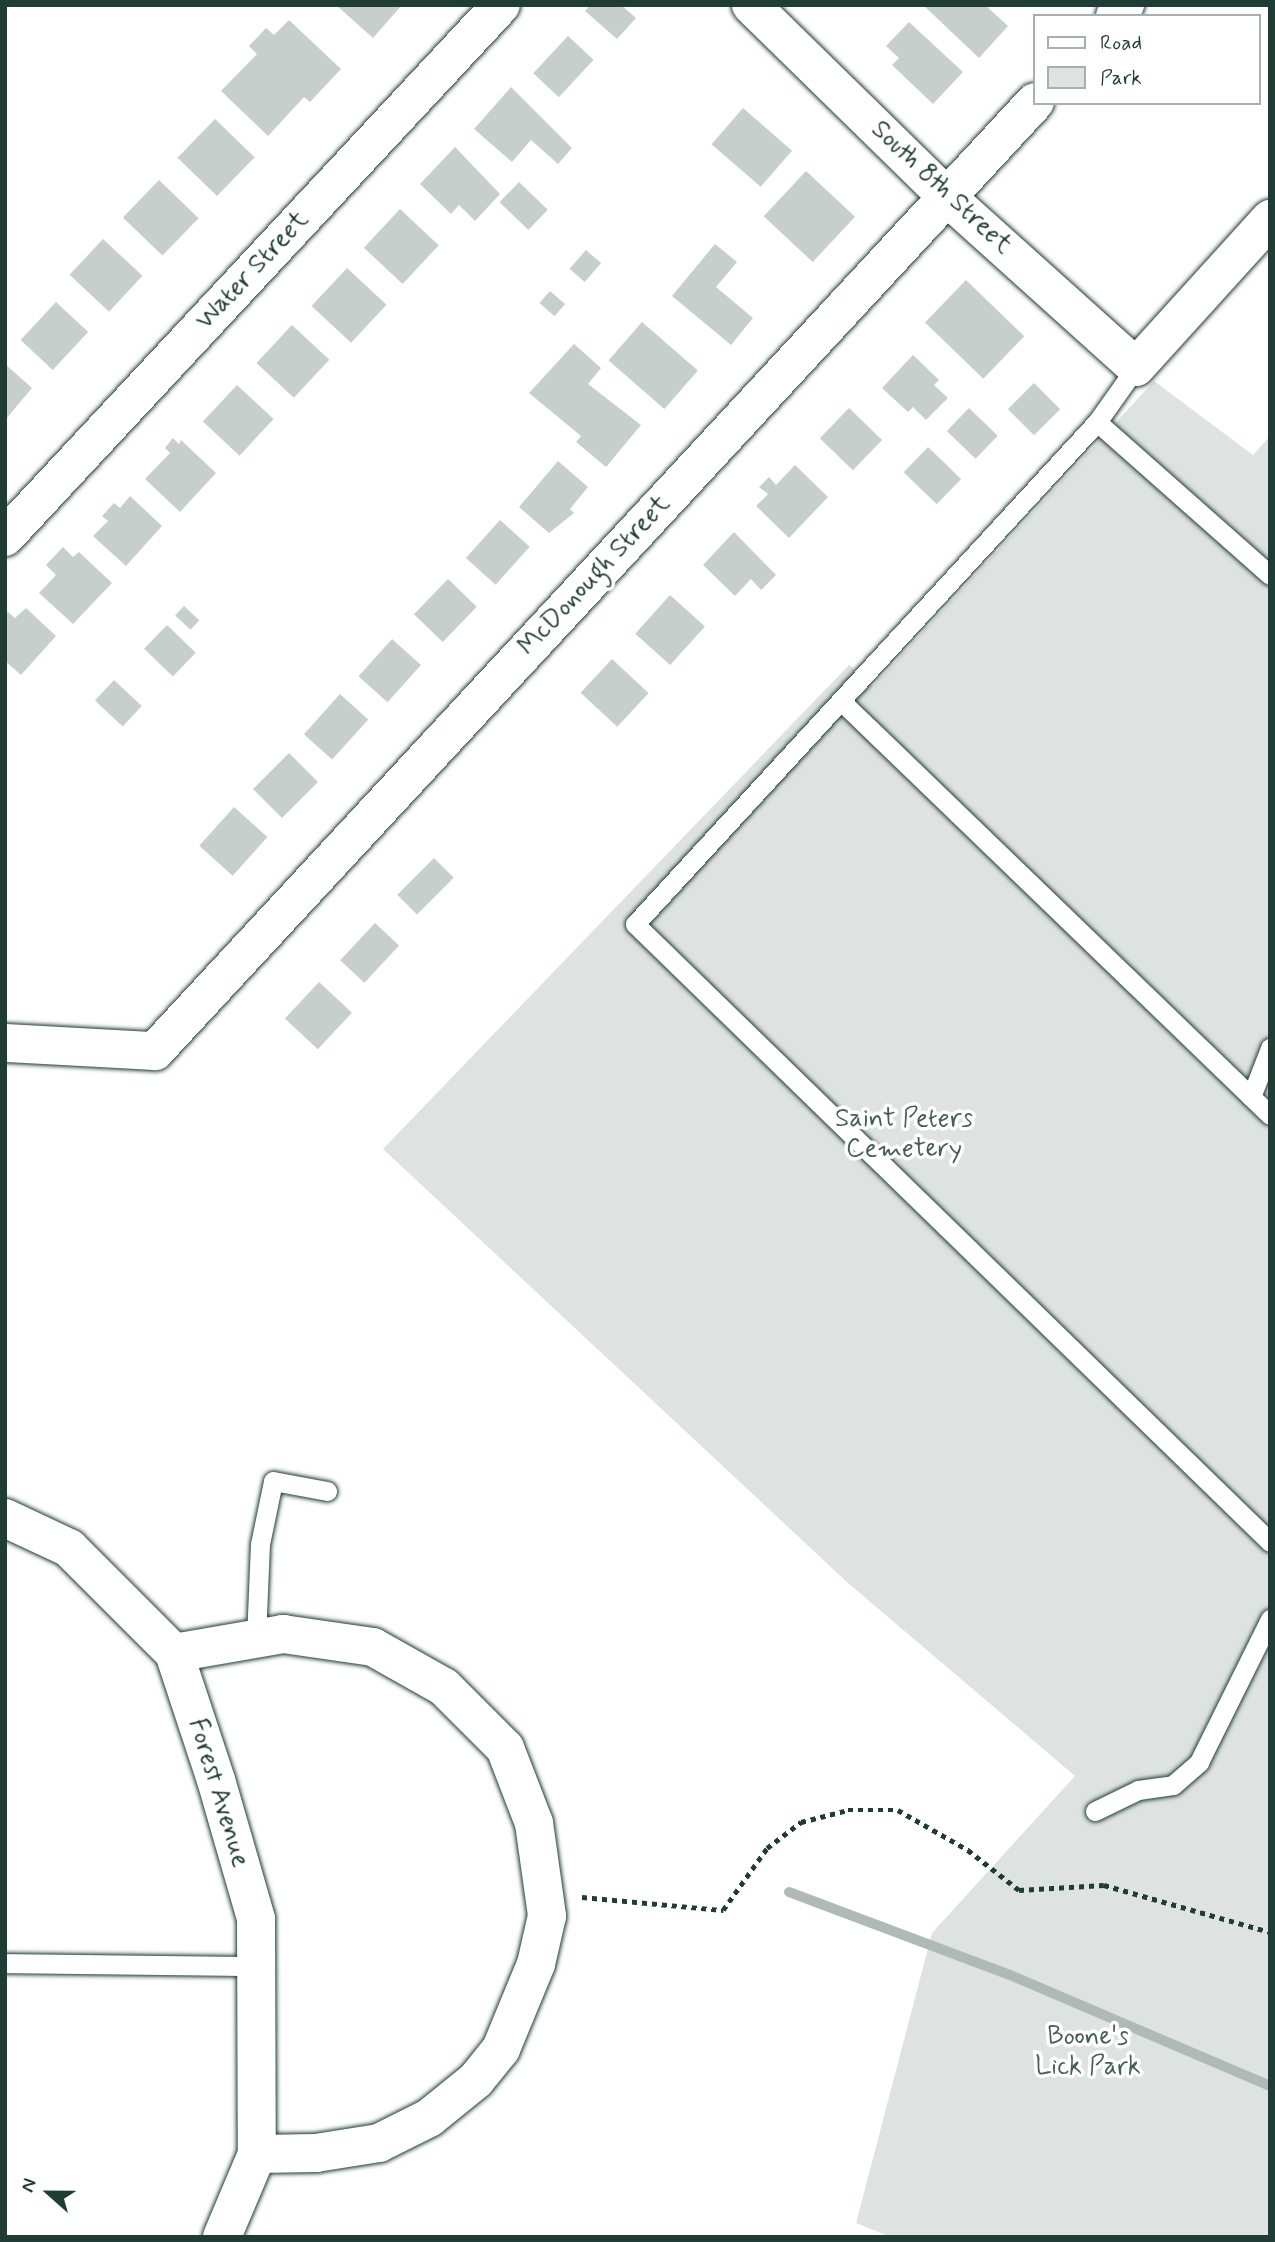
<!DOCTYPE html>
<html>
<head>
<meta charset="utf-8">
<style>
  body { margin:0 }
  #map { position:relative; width:1275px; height:2242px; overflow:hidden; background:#fff; font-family:Mynerve,sans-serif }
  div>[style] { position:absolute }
  .green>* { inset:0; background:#dee3e2 }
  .stream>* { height:10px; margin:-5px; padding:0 5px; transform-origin:5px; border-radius:5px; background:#afbab7 }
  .building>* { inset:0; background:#c7cfcc; transform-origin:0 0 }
  .path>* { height:4.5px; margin-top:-2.25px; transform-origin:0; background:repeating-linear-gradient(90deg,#1f3d34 0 5px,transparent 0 10px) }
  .roads { filter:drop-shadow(0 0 2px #1f3d34) drop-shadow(0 0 2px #1f3d34) }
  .service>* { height:19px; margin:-9.5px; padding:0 9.5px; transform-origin:9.5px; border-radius:9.5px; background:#fff }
  .minor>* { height:38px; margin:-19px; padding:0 19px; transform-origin:19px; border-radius:19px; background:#fff }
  span { translate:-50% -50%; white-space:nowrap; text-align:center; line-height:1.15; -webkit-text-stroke:7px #fff; paint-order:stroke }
  .street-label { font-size:26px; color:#1f3d34 }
  .park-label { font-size:26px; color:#455e57 }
  .frame { position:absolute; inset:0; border:7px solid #1f3d34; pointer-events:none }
  .legend { position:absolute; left:1033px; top:14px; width:228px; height:91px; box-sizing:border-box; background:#fff; border:2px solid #a5b1ae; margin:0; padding:9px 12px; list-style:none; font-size:21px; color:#1f3d34 }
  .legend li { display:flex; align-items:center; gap:14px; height:35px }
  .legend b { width:35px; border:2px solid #a5b1ae }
  .north { position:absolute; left:14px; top:2158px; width:70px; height:70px; -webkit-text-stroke:5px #fff; paint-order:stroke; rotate:291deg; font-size:19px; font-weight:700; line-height:28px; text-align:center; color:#1f3d34 }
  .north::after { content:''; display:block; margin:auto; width:24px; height:32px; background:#1f3d34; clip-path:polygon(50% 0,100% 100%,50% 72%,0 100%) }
</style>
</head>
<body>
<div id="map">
  <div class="green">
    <div style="clip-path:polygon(1154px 381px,1253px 455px,1270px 436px,1270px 2237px,891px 2237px,856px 2223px,932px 1933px,1075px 1776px,848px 1583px,383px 1149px,849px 665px,873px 686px)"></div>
  </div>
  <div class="stream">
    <div style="left:789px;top:1892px;width:236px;rotate:20.6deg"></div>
    <div style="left:1010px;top:1975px;width:283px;rotate:23.1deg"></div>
  </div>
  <div class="building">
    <div style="clip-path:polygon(336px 5px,402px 5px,373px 38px)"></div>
    <div style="clip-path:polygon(590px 5px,621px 5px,636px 18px,617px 39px,585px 11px)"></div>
    <div style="clip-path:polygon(923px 5px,985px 5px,1008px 26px,979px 58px)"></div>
    <div style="clip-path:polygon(289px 20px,341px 69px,310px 102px,304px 97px,268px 136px,221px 91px,257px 54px,249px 46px,266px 28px,274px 35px)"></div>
    <div style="clip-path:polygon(909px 22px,963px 72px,933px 104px,892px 65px,899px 58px,886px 46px)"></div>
    <div style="left:568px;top:36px;width:35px;height:51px;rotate:43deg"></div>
    <div style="clip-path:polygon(511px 87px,572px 148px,558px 164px,531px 140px,512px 162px,474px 129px)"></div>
    <div style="left:743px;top:108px;width:65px;height:48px;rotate:41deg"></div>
    <div style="left:215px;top:119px;width:55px;height:54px;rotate:44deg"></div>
    <div style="clip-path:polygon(455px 147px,500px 194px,475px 221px,459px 205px,451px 214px,420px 184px)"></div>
    <div style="left:806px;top:171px;width:67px;height:62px;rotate:43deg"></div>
    <div style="left:159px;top:180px;width:55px;height:52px;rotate:44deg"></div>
    <div style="left:519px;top:182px;width:40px;height:28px;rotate:44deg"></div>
    <div style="left:400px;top:209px;width:53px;height:53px;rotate:43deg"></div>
    <div style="left:103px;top:239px;width:54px;height:49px;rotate:43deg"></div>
    <div style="clip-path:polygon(715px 244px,737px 262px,716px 287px,753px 318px,731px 345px,672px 296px)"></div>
    <div style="left:586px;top:250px;width:20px;height:25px;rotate:41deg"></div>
    <div style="left:347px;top:268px;width:54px;height:52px;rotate:43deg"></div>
    <div style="left:966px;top:280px;width:81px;height:59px;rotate:44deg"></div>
    <div style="left:550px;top:291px;width:20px;height:16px;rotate:41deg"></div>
    <div style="left:56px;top:302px;width:44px;height:52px;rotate:43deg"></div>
    <div style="left:642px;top:322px;width:74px;height:51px;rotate:41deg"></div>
    <div style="left:292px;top:325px;width:51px;height:52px;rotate:43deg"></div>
    <div style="clip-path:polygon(574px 344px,601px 368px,588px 384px,641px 425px,606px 467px,576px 442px,581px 436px,529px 393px)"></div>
    <div style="clip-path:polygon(913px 355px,939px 380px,934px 385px,948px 398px,926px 420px,913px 407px,908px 412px,882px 388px)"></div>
    <div style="clip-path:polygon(5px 364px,32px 388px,5px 420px)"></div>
    <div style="left:1034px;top:383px;width:37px;height:37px;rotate:45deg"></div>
    <div style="left:237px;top:385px;width:50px;height:50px;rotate:43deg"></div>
    <div style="left:849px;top:408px;width:46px;height:42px;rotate:44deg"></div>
    <div style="left:969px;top:408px;width:40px;height:32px;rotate:44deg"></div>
    <div style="clip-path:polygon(173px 438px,179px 444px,181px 440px,216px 473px,180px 512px,145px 479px,170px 453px,165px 448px)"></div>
    <div style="left:928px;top:447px;width:46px;height:35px;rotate:44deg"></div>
    <div style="clip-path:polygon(558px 461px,588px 487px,570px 509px,574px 513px,549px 533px,519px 507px)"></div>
    <div style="clip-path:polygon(795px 465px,828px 497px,789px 538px,756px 506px,768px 494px,759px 487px,769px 477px,776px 485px)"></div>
    <div style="clip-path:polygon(130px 496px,162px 526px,126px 566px,93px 536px,108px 521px,102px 516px,114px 503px,120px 508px)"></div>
    <div style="left:500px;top:520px;width:40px;height:51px;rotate:42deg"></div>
    <div style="clip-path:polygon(734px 532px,776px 575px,761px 590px,751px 579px,735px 596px,703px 565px)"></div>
    <div style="clip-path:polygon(63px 547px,73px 557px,79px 552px,112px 583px,73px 624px,39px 593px,56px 575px,46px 565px)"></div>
    <div style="left:448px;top:579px;width:40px;height:49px;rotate:44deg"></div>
    <div style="left:670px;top:595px;width:47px;height:52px;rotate:42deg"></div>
    <div style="left:184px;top:606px;width:21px;height:13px;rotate:43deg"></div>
    <div style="clip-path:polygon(26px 608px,56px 636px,21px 675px,5px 661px,5px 615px,8px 612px,15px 618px)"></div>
    <div style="left:167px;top:625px;width:40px;height:33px;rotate:44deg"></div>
    <div style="left:392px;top:639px;width:39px;height:50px;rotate:42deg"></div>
    <div style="left:612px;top:659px;width:50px;height:46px;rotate:43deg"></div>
    <div style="left:114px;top:680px;width:38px;height:28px;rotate:43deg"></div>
    <div style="left:340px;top:694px;width:38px;height:54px;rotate:42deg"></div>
    <div style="left:289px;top:753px;width:41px;height:51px;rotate:45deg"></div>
    <div style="left:234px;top:807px;width:45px;height:52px;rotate:42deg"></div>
    <div style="left:434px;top:858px;width:28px;height:52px;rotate:45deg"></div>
    <div style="left:375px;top:923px;width:33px;height:51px;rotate:43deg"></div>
    <div style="left:319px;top:982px;width:45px;height:50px;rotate:43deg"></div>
  </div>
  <div class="path">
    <div style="left:582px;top:1897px;width:142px;rotate:5.3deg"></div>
    <div style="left:723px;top:1910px;width:76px;rotate:-54.6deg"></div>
    <div style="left:767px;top:1848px;width:43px;rotate:-37.4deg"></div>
    <div style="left:801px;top:1822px;width:49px;rotate:-14.3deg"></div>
    <div style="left:848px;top:1810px;width:50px"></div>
    <div style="left:898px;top:1810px;width:81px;rotate:29.7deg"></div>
    <div style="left:968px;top:1850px;width:65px;rotate:38.1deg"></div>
    <div style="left:1019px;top:1890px;width:85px;rotate:-3.4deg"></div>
    <div style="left:1104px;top:1885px;width:173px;rotate:15.8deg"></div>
  </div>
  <div class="roads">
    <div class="service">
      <div style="left:1136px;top:367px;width:67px;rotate:125.3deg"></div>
      <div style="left:1097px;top:422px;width:682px;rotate:132.62deg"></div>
      <div style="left:635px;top:924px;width:886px;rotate:44.22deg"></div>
      <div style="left:1097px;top:422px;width:231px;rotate:41.5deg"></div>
      <div style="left:841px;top:701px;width:596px;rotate:43.98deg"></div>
      <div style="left:1251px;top:1097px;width:53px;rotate:-68.8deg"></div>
      <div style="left:256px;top:1639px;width:95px;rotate:-87.6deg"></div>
      <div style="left:260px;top:1544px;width:64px;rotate:-78.3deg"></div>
      <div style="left:273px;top:1481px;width:55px;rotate:10.5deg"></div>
      <div style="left:1095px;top:1811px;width:48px;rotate:-26deg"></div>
      <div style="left:1138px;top:1790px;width:35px;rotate:-8deg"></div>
      <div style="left:1173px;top:1785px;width:35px;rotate:-41deg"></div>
      <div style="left:1199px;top:1762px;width:160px;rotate:-63.6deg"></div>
      <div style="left:5px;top:1963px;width:251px;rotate:0.7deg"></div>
    </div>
    <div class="minor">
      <div style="left:751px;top:5px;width:274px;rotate:44.4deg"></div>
      <div style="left:947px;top:197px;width:254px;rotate:42deg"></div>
      <div style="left:1136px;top:367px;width:200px;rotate:-47.8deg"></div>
      <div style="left:1115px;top:16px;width:15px;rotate:-48deg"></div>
      <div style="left:5px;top:537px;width:727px;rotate:-47.01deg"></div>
      <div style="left:5px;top:1043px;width:150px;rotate:3.1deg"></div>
      <div style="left:155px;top:1051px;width:1294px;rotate:-47.16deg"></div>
      <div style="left:5px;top:1518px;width:71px;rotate:25.1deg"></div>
      <div style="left:69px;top:1548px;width:148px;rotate:45deg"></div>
      <div style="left:174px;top:1653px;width:134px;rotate:71.7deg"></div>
      <div style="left:216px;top:1780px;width:145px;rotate:73.9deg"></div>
      <div style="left:256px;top:1919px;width:235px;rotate:89.8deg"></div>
      <div style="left:257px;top:2154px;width:90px;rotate:112.9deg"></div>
      <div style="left:174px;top:1653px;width:111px;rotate:-9.9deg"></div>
      <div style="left:283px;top:1634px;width:91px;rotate:8.2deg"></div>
      <div style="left:373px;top:1647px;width:81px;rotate:29.4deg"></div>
      <div style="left:444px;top:1687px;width:86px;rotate:45deg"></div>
      <div style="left:505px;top:1748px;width:80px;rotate:68.9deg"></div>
      <div style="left:534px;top:1823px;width:94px;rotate:82deg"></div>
      <div style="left:547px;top:1916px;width:49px;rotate:102.9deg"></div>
      <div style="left:536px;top:1964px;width:92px;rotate:112.4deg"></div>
      <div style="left:501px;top:2049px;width:40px;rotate:129deg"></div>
      <div style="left:476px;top:2080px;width:60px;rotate:141deg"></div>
      <div style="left:429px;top:2118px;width:56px;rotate:153.4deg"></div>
      <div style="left:379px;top:2143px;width:64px;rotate:171deg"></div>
      <div style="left:316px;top:2153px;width:59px;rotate:179deg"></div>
    </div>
  </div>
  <div class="street-label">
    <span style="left:941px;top:188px;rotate:43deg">South 8th Street</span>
    <span style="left:253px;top:271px;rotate:-47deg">Water Street</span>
    <span style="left:595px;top:576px;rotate:-47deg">McDonough Street</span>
    <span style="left:218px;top:1793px;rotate:73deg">Forest Avenue</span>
  </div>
  <div class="park-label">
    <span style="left:904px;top:1135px">Saint Peters<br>Cemetery</span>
    <span style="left:1088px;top:2053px">Boone's<br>Lick Park</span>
  </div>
  <div class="frame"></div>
  <ul class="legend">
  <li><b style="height:9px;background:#fff"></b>Road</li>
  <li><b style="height:19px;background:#dee3e2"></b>Park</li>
  </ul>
  <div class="north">N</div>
</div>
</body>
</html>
